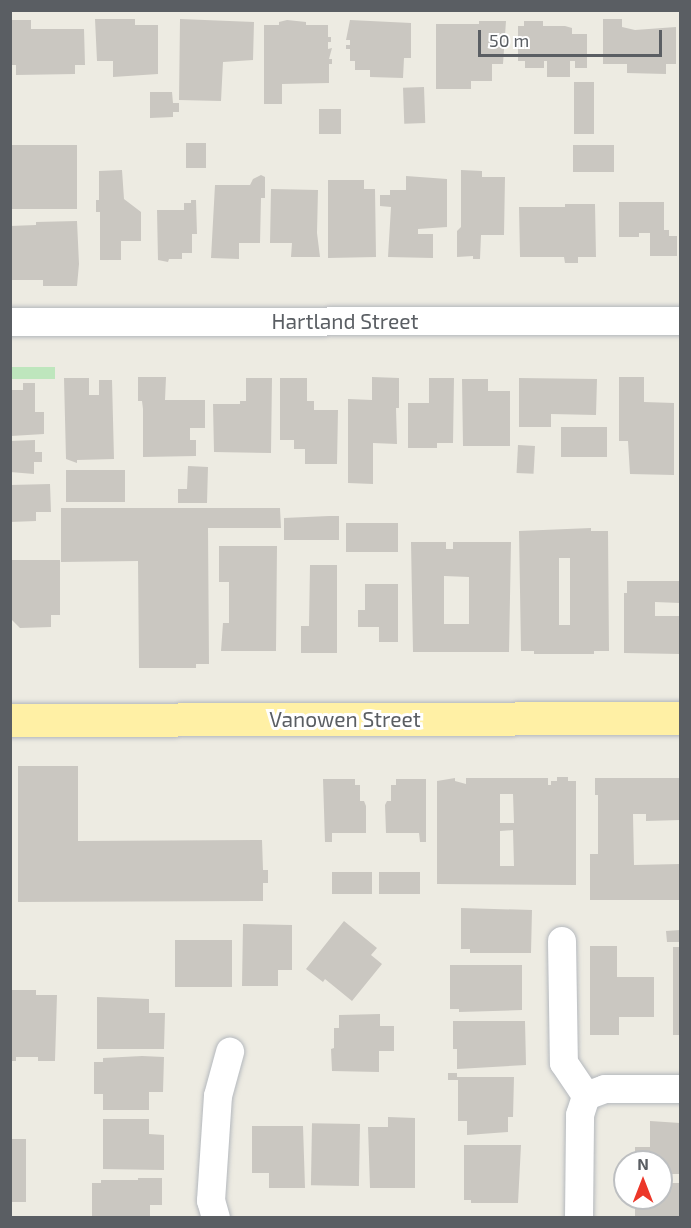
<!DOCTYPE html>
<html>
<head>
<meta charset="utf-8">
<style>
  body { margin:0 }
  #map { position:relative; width:691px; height:1228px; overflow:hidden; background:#edebe2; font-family:"Exo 2",sans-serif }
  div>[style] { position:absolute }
  .green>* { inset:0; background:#bee6bd; transform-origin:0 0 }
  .building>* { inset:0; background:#cac7c1; transform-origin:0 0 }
  .roads { filter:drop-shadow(0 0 2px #b4b8bd) drop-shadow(0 0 2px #b4b8bd) }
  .minor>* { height:28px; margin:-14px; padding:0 14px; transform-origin:14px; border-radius:14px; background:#fff }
  .major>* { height:33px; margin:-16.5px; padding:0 16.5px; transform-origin:16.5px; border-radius:16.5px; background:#fff0a5 }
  span { translate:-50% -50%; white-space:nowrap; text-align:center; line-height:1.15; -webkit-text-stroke:6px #fff; paint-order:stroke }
  .street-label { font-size:21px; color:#5a5e63 }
  .frame { position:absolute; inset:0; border:12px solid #5a5e63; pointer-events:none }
  .north { position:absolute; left:613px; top:1150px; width:60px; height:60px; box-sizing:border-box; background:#fff; border:2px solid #bdbfc1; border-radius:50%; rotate:0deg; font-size:16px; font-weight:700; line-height:24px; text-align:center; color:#5a5e63 }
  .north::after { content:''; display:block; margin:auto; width:21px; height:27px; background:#ec3729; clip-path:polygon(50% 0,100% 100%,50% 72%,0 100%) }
  .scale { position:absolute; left:478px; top:30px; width:184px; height:27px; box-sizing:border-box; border:3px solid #5a5e63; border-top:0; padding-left:8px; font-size:18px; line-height:21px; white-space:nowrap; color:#5a5e63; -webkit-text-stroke:4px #fff; paint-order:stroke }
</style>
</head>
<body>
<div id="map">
  <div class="green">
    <div style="left:11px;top:367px;width:44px;height:12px"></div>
  </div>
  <div class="building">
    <div style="clip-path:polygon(95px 19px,135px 19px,135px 25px,158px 25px,158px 74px,113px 77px,113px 61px,97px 61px)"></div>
    <div style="clip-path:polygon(180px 19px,254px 22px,253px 60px,223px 62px,221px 101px,179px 100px)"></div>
    <div style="clip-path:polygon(603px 19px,622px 19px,622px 27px,635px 30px,676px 27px,676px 64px,666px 64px,666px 74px,627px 73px,627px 64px,603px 64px)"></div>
    <div style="clip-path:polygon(11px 20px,31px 20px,31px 29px,84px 29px,85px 65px,75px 65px,75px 74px,16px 75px,16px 65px,12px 65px)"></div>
    <div style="clip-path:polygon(287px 20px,306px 22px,306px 25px,328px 25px,328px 37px,331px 37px,331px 42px,328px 42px,328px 49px,332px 48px,329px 59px,332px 59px,332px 64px,329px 64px,329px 83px,282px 84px,282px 104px,264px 104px,264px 25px,279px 25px,279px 22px)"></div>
    <div style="clip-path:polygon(350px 20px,411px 23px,411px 58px,404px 58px,403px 78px,370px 77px,370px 70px,355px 70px,355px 61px,350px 61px,350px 49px,346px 49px,346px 45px,350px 45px,350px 40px,346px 40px)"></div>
    <div style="clip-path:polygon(479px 21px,506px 21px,503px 64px,492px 64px,492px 81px,471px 81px,471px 89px,436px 89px,436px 24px,479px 24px)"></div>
    <div style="clip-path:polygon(524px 21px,543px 21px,543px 26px,565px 26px,572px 28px,572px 34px,587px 34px,587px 68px,575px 68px,575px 61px,570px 61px,570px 77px,547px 77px,547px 61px,544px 61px,544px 68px,525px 68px,525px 61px,518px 61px,518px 26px,524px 26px)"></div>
    <div style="left:574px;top:82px;width:20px;height:52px"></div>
    <div style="left:424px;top:87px;width:36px;height:21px;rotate:88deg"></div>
    <div style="clip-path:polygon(150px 92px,172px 92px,173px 103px,179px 103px,179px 112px,173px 112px,173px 117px,150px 118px)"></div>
    <div style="left:319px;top:109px;width:22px;height:25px"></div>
    <div style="left:186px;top:143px;width:20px;height:25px"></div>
    <div style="left:10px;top:145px;width:67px;height:64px"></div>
    <div style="left:614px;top:145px;width:27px;height:41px;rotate:90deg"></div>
    <div style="clip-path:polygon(122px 170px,124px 199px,141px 212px,141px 241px,121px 241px,121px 260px,100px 260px,100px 212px,96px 212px,96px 200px,99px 200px,99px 171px)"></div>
    <div style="clip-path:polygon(461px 170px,482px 171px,482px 177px,505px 177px,504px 235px,481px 235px,480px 259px,473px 259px,473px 256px,457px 257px,457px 231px,461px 227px)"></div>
    <div style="clip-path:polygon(261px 175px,265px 177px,265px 198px,261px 198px,260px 243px,239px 243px,239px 259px,211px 258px,215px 185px,250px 185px,253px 179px)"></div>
    <div style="clip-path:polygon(406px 176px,447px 179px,447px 227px,418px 229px,418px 234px,433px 234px,433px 258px,388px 257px,391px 207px,380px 206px,380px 195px,390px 195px,390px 190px,406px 190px)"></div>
    <div style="clip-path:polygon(328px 180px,364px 180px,364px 189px,375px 189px,376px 257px,328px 258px)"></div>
    <div style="clip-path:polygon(271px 189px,318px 190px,317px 233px,320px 257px,291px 257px,292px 243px,270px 243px)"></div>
    <div style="clip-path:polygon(191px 200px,196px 200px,197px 234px,192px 234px,192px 253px,182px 253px,182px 259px,169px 259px,168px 262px,158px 260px,157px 210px,184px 210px,184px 203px,191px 203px)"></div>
    <div style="clip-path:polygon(619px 202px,664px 202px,664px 230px,669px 230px,669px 236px,677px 236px,677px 256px,650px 256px,650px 233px,639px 233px,639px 237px,619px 237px)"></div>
    <div style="clip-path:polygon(565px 204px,595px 204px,596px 257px,578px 257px,578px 263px,565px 263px,564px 257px,520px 257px,519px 207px,565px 207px)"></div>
    <div style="clip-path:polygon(77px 221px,79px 264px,77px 286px,43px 286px,43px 280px,10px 280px,10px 226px,36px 225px,36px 222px)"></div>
    <div style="clip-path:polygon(138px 377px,166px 377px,165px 400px,205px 400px,205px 428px,190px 428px,190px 440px,196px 440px,196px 456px,143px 457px,143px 409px,142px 401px,138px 401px)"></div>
    <div style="clip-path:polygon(372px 377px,399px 378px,399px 408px,396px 408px,397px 444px,373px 443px,373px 484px,348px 483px,348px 399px,372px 400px)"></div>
    <div style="clip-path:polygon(619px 377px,644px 377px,644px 402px,674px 403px,674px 475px,630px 474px,628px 441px,619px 441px)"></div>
    <div style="clip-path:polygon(64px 378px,89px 378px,89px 395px,99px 395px,99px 380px,112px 380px,114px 459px,77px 460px,77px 463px,66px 459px)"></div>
    <div style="clip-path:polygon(246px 378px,272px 378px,271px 453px,214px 452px,213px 404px,240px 404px,240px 401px,246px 401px)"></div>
    <div style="clip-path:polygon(280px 378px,307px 378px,307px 401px,314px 401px,314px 410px,338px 410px,337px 464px,305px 464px,305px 449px,294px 449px,294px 440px,280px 440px)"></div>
    <div style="clip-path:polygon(429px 378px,454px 378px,453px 443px,437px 443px,437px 448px,408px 448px,408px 403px,429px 403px)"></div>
    <div style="clip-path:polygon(519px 378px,597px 379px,596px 415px,551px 414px,551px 427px,519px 427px)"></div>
    <div style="clip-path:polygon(462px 379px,488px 379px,488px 391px,510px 391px,510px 446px,463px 446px)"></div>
    <div style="clip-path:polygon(23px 383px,35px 383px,35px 412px,44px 412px,44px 434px,11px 436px,11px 390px,23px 390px)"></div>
    <div style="left:607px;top:427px;width:30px;height:46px;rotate:90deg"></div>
    <div style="clip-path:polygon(35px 440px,35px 452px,42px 452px,42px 462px,34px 462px,34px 474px,10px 472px,10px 441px)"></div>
    <div style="left:518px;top:445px;width:17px;height:28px;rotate:3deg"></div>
    <div style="clip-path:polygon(188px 466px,208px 467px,207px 503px,178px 503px,178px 489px,187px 489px)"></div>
    <div style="left:66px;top:470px;width:59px;height:32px"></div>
    <div style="clip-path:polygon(50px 484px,51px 512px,36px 512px,36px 521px,10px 522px,10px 485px)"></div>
    <div style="clip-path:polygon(61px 508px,280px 508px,281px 528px,208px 528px,209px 664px,196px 664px,196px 668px,139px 668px,138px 561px,61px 562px)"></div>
    <div style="clip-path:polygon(329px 516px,339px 516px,339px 540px,284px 540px,284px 518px)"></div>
    <div style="left:346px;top:523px;width:52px;height:29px"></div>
    <div style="clip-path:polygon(evenodd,591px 528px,591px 531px,608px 531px,609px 651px,594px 651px,594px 654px,534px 654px,534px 651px,521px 651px,519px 531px,591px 528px,559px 558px,570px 558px,570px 625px,559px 625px,559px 558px)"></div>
    <div style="clip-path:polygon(evenodd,411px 542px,446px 542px,446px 549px,453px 549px,453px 542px,511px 542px,509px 652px,413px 652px,411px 542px,444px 576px,469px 577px,469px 624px,444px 624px,444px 576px)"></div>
    <div style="clip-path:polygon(219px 546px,277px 546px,276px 651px,221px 651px,223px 623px,229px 623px,229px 582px,219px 582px)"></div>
    <div style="clip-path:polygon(10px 560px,60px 560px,60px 615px,51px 615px,51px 627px,20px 628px,10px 618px)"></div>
    <div style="clip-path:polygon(310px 565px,337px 565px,337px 653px,301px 653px,301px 626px,309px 626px)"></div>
    <div style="clip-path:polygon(627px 581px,680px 581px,680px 603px,655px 602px,655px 616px,680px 616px,680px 654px,624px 653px,624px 593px,627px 593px)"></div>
    <div style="clip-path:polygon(365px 584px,398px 584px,398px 642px,379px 642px,379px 627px,358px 627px,358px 610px,365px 610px)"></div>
    <div style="clip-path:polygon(18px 766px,78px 766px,78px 841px,262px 840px,263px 870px,268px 870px,268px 883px,263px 883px,263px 901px,18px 902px)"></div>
    <div style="clip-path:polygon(evenodd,557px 777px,568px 777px,568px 781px,576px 781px,576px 885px,437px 884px,437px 781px,455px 778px,455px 781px,466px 784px,466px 778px,548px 778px,548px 785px,551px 785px,551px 781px,557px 781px,557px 777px,500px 794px,513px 794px,514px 823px,500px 823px,500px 794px,557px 777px,513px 830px,514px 866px,500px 866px,500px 831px,513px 830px)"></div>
    <div style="clip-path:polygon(595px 778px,680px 778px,680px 820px,646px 821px,646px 814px,633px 814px,634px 865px,680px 864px,680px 900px,590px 900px,590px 854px,598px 854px,598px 795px,595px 795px)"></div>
    <div style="clip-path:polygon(323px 779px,355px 779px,355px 785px,360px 785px,360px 801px,364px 801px,366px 806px,366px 833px,332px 833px,332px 842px,325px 842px)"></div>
    <div style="clip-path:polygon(396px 779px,426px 779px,426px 842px,420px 842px,419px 833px,386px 833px,385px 805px,387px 801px,391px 801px,391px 785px,396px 785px)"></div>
    <div style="left:332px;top:872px;width:40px;height:22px"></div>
    <div style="left:379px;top:872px;width:41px;height:22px"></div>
    <div style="clip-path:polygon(461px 908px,532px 910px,531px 953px,470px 953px,470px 949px,461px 949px)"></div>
    <div style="clip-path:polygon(344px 921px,377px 948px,371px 955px,382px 964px,352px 1001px,325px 979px,323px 982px,306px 969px)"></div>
    <div style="clip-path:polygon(243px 924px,292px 925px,292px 970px,278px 970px,278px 986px,242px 986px)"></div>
    <div style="clip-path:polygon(680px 930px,680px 942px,667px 942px,666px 931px)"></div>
    <div style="left:175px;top:940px;width:57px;height:47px"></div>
    <div style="clip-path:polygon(590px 946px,617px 946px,617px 977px,654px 977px,654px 1017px,619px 1017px,619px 1035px,590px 1035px)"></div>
    <div style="left:673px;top:947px;width:7px;height:88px"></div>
    <div style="clip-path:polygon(450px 965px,522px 965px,522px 1010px,459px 1012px,459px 1009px,450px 1009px)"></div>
    <div style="clip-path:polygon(10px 990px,36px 990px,36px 995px,57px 995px,55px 1061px,38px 1061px,38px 1057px,16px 1057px,16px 1061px,10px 1061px)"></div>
    <div style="clip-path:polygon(97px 997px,149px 999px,149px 1013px,165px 1013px,164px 1049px,97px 1049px)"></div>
    <div style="clip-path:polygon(380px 1014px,380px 1026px,394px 1026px,394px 1051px,379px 1051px,379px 1072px,332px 1071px,331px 1049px,334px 1048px,334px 1028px,339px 1028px,339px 1015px)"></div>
    <div style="clip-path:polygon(453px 1021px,525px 1021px,526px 1065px,457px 1069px,457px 1049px,453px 1049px)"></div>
    <div style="clip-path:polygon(142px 1056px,164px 1057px,163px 1092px,149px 1092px,149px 1110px,103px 1110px,103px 1094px,94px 1094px,94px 1062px,103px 1062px,103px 1058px)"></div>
    <div style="clip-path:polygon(448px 1073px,457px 1073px,457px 1077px,514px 1077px,513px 1117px,508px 1117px,508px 1132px,467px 1135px,467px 1121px,458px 1121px,458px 1080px,448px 1080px)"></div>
    <div style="clip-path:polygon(388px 1117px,415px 1118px,415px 1188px,370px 1188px,368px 1127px,388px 1127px)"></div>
    <div style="clip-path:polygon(103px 1119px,149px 1119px,149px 1134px,164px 1135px,164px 1170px,103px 1169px)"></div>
    <div style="clip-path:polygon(650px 1121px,680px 1123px,680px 1174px,661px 1174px,661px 1162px,635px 1162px,635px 1147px,650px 1147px)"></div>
    <div style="left:360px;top:1124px;width:62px;height:48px;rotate:91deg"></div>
    <div style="clip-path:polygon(252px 1126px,303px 1126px,305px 1188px,269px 1188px,269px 1173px,252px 1173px)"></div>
    <div style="left:10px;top:1139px;width:16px;height:63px"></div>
    <div style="clip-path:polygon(464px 1145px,521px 1145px,518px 1203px,471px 1203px,471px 1200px,464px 1200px)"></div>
    <div style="clip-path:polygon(138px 1178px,162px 1178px,162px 1205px,150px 1205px,150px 1218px,92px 1216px,92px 1183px,101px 1183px,101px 1180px,138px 1180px)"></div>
    <div style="clip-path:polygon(661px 1183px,680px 1183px,680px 1218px,635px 1218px,635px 1208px,650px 1208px,650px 1198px,661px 1198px)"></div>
  </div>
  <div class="roads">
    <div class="minor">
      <div style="left:10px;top:322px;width:670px;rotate:-0.09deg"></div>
      <div style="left:562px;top:941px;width:122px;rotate:89.1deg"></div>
      <div style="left:564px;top:1063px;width:40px;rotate:56deg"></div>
      <div style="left:586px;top:1096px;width:20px;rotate:-20deg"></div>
      <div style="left:605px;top:1089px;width:75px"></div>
      <div style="left:216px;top:1218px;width:18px;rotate:-106deg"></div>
      <div style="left:211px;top:1201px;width:105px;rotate:-86.2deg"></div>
      <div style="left:218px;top:1096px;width:46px;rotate:-74.7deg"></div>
      <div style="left:579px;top:1218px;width:103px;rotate:-89.4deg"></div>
      <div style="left:580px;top:1115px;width:20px;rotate:-72deg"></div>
    </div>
    <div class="major">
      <div style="left:10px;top:720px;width:670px;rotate:-0.17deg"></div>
    </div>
  </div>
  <div class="street-label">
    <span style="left:345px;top:321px">Hartland Street</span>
    <span style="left:345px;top:719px">Vanowen Street</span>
  </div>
  <div class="frame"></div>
  <div class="north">N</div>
  <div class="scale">50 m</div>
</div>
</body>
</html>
